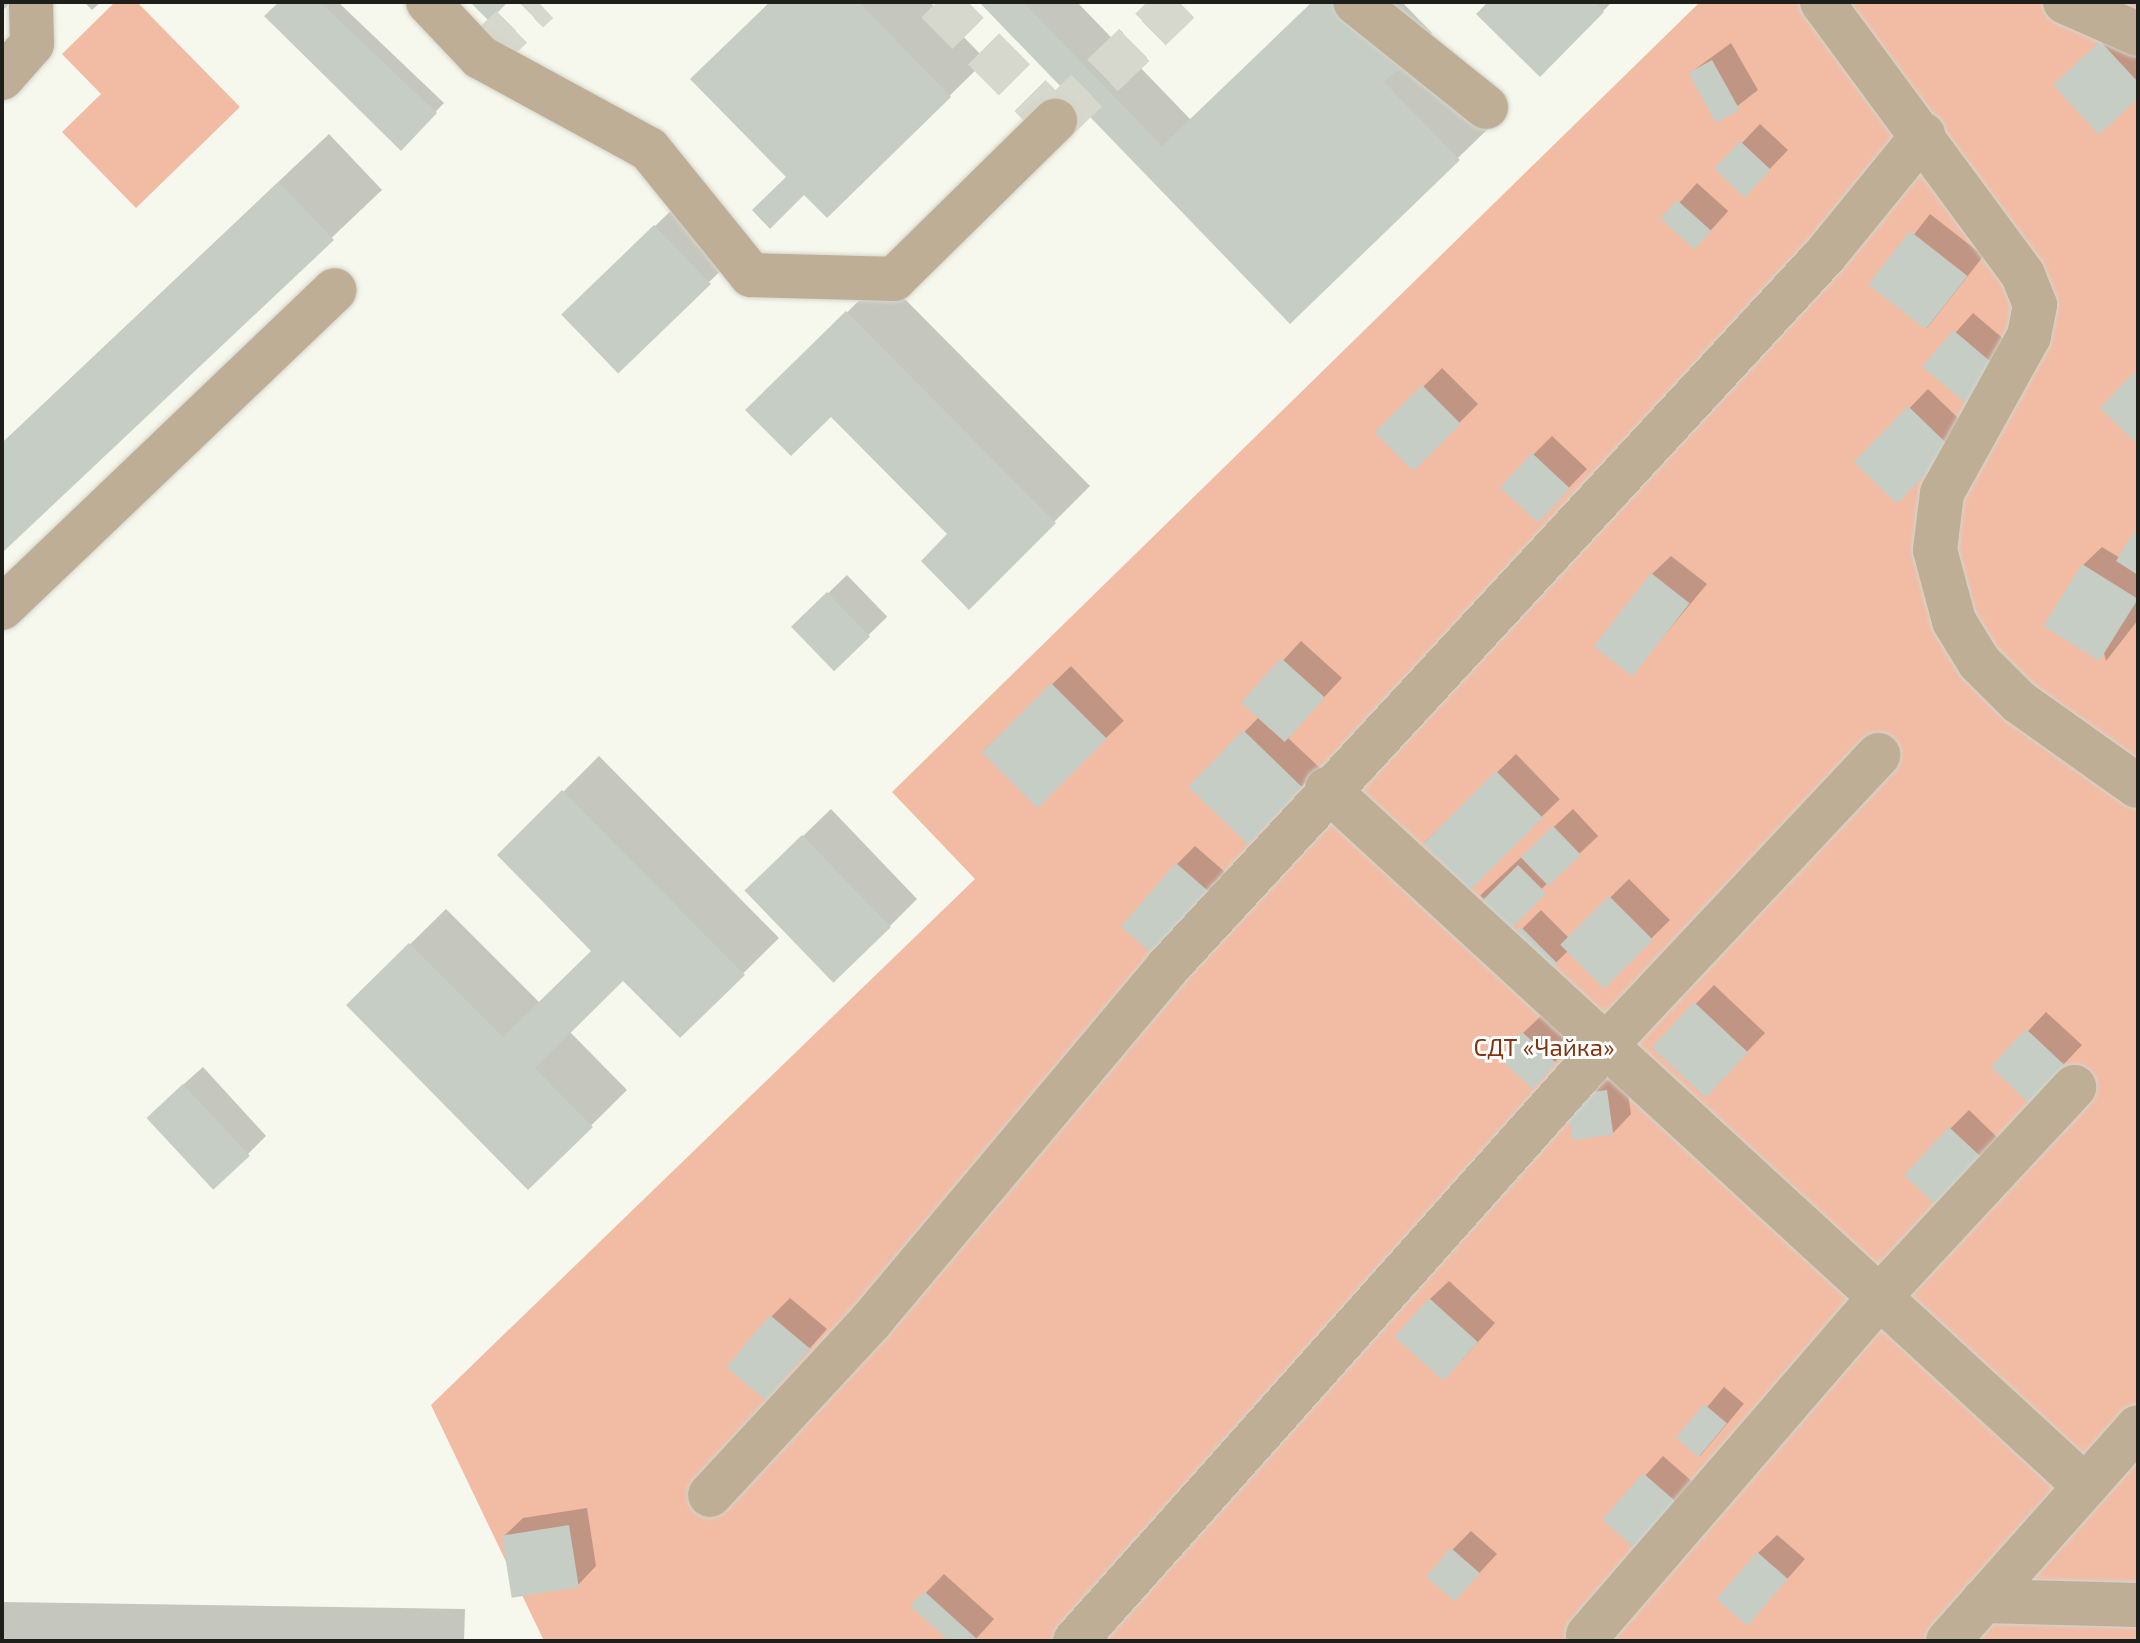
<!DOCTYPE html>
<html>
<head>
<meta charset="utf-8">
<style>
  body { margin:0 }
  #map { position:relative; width:2140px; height:1643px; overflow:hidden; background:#f7f8ed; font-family:"Exo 2",sans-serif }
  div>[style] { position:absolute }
  .green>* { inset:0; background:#f2bba4 }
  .shadow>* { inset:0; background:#0003; transform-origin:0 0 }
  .building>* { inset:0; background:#c5cdc4; transform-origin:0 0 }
  .minor-tunnel>* { height:44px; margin-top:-22px; transform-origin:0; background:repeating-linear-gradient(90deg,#d6d7cd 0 44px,transparent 0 66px) }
  .roads { filter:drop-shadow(0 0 2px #d4d5cb) drop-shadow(0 0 2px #d4d5cb) }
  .minor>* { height:44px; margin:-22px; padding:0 22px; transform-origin:22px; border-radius:22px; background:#beae96 }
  span { translate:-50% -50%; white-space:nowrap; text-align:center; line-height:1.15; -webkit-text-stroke:6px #fff; paint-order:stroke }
  .park-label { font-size:24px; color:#80340d }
  .frame { position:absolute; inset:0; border:4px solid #1e1e1a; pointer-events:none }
</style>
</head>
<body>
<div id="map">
  <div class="green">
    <div style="clip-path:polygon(115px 2px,137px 2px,240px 107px,136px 208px,62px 132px,101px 94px,62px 54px)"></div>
    <div style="clip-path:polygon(1700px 2px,2138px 2px,2138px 1641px,544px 1641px,431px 1405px,975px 879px,892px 792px)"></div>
  </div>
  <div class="shadow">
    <div style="clip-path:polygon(2px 2px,11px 2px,2px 11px)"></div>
    <div style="clip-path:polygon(84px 2px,101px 2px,92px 10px)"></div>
    <div style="clip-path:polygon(282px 2px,338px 2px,444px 103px,401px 148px)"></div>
    <div style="clip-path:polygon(770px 2px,930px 2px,986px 60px,827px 216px,693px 79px)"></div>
    <div style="clip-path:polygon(982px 2px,1077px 2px,1191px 120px,1314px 2px,1402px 2px,1432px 33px,1419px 45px,1494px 123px,1290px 321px)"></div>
    <div style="clip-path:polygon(1490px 2px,1612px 2px,1540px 74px)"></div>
    <div style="clip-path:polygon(2119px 24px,2138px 44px,2138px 96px,2056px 85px)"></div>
    <div style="clip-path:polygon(1731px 43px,1758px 90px,1718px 121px,1690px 73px)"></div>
    <div style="clip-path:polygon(1760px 124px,1788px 150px,1763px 176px,1717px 169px)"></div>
    <div style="clip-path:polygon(329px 134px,382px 190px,2px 550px,2px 443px)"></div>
    <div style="left:1697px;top:183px;width:42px;height:49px;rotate:42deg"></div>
    <div style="clip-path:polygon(683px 199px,737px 255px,618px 370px,592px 287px)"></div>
    <div style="left:1930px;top:214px;width:68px;height:92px;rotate:38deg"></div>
    <div style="clip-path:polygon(883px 277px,1090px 486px,969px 607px,950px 534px,831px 414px,748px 410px)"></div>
    <div style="clip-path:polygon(1973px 313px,2013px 347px,1983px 382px,1925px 367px)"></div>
    <div style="left:1442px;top:368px;width:51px;height:91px;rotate:45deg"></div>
    <div style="left:1928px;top:389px;width:56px;height:102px;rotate:44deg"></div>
    <div style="clip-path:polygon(1552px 436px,1587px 469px,1556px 501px,1533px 455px)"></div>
    <div style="clip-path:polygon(2138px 529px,2138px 620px,2106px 661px,2083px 565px,2102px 547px,2120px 558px)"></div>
    <div style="clip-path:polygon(1671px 556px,1707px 584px,1632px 674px,1652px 574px)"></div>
    <div style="left:847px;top:575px;width:58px;height:74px;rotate:46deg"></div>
    <div style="clip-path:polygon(1301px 641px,1342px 678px,1287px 737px,1320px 768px,1248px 841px,1191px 787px,1259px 717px,1244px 703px)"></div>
    <div style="left:1071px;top:666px;width:76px;height:122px;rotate:46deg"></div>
    <div style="left:1516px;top:754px;width:63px;height:127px;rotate:46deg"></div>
    <div style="clip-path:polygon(599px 756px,779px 938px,680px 1036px,623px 978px,569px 1031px,627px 1090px,528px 1188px,348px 1005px,446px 909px,540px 1003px,594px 950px,500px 855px)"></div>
    <div style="clip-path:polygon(831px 809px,917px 899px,890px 926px,775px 863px)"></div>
    <div style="left:1573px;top:809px;width:37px;height:127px;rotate:47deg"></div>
    <div style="clip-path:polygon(1195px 846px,1225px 872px,1171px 932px,1177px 864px)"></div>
    <div style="clip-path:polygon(1629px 879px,1670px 920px,1604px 985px,1569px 950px,1539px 979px,1505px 946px,1541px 910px,1569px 938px)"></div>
    <div style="clip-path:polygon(1714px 985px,1765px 1033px,1723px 1077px,1654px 1047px)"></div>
    <div style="clip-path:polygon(2046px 1012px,2082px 1045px,2047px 1082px,2028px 1031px)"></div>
    <div style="clip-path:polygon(1542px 1015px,1573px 1043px,1551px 1066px,1523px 1033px)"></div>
    <div style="clip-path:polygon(203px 1067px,266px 1136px,247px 1155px,167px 1099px)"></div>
    <div style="clip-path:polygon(1625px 1073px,1631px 1114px,1613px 1133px,1587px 1078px)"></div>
    <div style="clip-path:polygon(1969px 1110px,2001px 1141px,1958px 1188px,1950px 1129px)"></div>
    <div style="clip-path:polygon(1449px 1281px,1495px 1323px,1462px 1360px,1430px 1299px)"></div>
    <div style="clip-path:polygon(790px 1298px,827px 1329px,766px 1398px,771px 1317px)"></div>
    <div style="left:1724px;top:1387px;width:26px;height:68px;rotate:40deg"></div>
    <div style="clip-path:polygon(1663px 1456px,1695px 1484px,1656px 1529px,1605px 1520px)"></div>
    <div style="clip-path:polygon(587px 1508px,596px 1566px,578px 1585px,504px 1536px,523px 1518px)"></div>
    <div style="clip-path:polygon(1471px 1531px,1497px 1554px,1454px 1600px,1452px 1550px)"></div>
    <div style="clip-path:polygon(1777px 1535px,1805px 1559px,1748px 1623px,1758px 1553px)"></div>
    <div style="clip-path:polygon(944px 1574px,994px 1619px,974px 1641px,952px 1641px,913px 1606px)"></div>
    <div style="clip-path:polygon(2px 1602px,465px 1609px,464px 1641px,2px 1641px)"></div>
  </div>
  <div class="building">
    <div style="clip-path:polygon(279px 2px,320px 2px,437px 113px,401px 151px,264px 16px)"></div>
    <div style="clip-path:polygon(470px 2px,508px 2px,489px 21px)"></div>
    <div style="clip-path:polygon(770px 2px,859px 2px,951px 97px,827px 218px,804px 195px,770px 229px,752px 210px,786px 177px,690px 79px)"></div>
    <div style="clip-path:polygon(979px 2px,1023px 2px,1162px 146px,1312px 2px,1332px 2px,1398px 70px,1384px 82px,1460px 160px,1290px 324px)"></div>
    <div style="clip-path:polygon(1488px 2px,1594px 2px,1604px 12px,1540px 77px,1476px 14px)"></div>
    <div style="clip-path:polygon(2100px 41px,2138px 82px,2138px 98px,2099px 135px,2053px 85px)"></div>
    <div style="left:1712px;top:60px;width:57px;height:27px;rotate:61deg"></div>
    <div style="left:1740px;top:141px;width:42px;height:38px;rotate:43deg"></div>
    <div style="clip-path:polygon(279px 182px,334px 240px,2px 553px,2px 443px)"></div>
    <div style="left:1677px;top:200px;width:46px;height:25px;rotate:42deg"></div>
    <div style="left:654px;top:225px;width:82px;height:129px;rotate:46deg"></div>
    <div style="left:1910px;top:231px;width:73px;height:68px;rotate:38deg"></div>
    <div style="clip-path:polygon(846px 311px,1056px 523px,969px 610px,921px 561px,947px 534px,831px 417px,791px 456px,745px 410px)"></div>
    <div style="left:1953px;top:330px;width:56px;height:48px;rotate:40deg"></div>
    <div style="clip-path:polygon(2134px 372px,2138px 376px,2138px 445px,2100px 408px)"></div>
    <div style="left:1422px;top:385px;width:55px;height:67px;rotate:45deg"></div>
    <div style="left:1908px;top:406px;width:60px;height:78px;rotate:44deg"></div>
    <div style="left:1532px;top:453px;width:52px;height:47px;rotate:43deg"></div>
    <div style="clip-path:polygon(2138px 525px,2138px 575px,2116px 561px)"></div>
    <div style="left:2082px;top:564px;width:66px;height:73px;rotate:32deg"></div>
    <div style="left:1651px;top:573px;width:49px;height:93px;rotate:38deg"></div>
    <div style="left:827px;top:592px;width:62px;height:50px;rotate:46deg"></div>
    <div style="left:1281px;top:658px;width:59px;height:60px;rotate:42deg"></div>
    <div style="left:1051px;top:683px;width:79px;height:98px;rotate:45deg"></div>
    <div style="left:1243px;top:730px;width:83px;height:79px;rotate:44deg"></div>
    <div style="left:1496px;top:771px;width:66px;height:103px;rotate:45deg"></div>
    <div style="clip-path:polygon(562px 790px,745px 975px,680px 1038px,623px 981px,535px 1068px,593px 1127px,528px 1190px,346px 1005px,409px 943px,503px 1037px,591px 951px,497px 855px)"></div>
    <div style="left:1553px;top:826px;width:40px;height:45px;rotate:46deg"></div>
    <div style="left:802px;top:835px;width:128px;height:80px;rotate:46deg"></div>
    <div style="left:1176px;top:863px;width:43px;height:84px;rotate:41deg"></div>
    <div style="left:1518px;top:865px;width:40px;height:50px;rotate:45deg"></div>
    <div style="left:1609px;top:896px;width:62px;height:69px;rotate:45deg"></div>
    <div style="left:1521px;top:927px;width:52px;height:27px;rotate:45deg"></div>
    <div style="left:1694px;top:1002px;width:74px;height:62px;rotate:43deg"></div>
    <div style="left:2026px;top:1029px;width:53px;height:52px;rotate:43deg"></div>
    <div style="left:1522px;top:1032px;width:46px;height:35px;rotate:42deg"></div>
    <div style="left:183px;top:1084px;width:98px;height:50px;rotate:47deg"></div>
    <div style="left:1607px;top:1090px;width:45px;height:41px;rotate:82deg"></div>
    <div style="left:1949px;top:1127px;width:48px;height:66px;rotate:43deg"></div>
    <div style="left:1429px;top:1298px;width:66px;height:52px;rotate:42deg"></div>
    <div style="left:770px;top:1315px;width:52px;height:68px;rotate:40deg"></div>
    <div style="left:1704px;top:1404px;width:30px;height:44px;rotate:40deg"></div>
    <div style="left:1643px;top:1473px;width:46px;height:62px;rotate:41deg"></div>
    <div style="left:569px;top:1525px;width:63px;height:68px;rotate:81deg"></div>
    <div style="left:1451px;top:1548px;width:38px;height:38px;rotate:41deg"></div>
    <div style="left:1757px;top:1552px;width:41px;height:62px;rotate:41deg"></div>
    <div style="clip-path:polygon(924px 1591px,977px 1639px,975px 1641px,949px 1641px,910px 1606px)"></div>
  </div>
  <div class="minor-tunnel">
    <div style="left:937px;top:2px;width:168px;rotate:45.2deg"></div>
    <div style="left:1055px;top:121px;width:172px;rotate:-43.8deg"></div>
    <div style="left:480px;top:57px;width:80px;rotate:-43.5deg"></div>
  </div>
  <div class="roads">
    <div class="minor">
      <div style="left:428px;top:2px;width:76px;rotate:46.6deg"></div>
      <div style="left:480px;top:57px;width:192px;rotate:28.6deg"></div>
      <div style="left:649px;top:149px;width:162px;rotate:51deg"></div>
      <div style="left:751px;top:275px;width:143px;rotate:1.6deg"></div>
      <div style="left:894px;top:279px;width:226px;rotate:-44.5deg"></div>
      <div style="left:1355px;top:2px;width:168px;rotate:38.7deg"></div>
      <div style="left:1822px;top:2px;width:339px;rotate:53.6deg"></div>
      <div style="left:2023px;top:275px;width:32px;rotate:68deg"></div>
      <div style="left:2035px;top:305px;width:32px;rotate:101deg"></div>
      <div style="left:2029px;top:336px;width:179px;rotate:119deg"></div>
      <div style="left:1942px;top:493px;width:57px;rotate:97deg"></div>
      <div style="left:1935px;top:550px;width:73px;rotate:75deg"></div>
      <div style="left:1954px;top:621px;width:48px;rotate:58.6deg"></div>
      <div style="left:1979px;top:662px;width:57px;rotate:45deg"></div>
      <div style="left:2019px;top:702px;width:145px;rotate:35.4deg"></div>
      <div style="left:2065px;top:2px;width:80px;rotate:23.7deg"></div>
      <div style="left:2px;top:78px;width:45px;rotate:-48.6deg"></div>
      <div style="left:32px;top:44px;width:42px;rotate:-91.4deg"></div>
      <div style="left:2px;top:608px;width:460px;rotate:-43.7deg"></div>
      <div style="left:1327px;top:789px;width:1030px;rotate:42.6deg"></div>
      <div style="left:710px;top:1495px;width:237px;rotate:-47.2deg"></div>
      <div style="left:871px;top:1321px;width:461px;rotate:-50deg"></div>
      <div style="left:1167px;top:968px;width:972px;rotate:-47.29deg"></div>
      <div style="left:1826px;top:254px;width:154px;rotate:-50.8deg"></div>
      <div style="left:1983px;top:1601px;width:155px;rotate:1.5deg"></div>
      <div style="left:1588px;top:1635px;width:449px;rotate:-49.2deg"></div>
      <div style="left:1881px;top:1295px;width:284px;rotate:-47.1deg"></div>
      <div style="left:1075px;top:1641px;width:798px;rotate:-48.3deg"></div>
      <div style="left:1606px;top:1045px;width:398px;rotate:-46.8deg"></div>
      <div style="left:1948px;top:1641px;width:286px;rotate:-48.4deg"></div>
    </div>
  </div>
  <div class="park-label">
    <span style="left:1544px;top:1047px">СДТ «Чайка»</span>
  </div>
  <div class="frame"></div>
</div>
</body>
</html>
